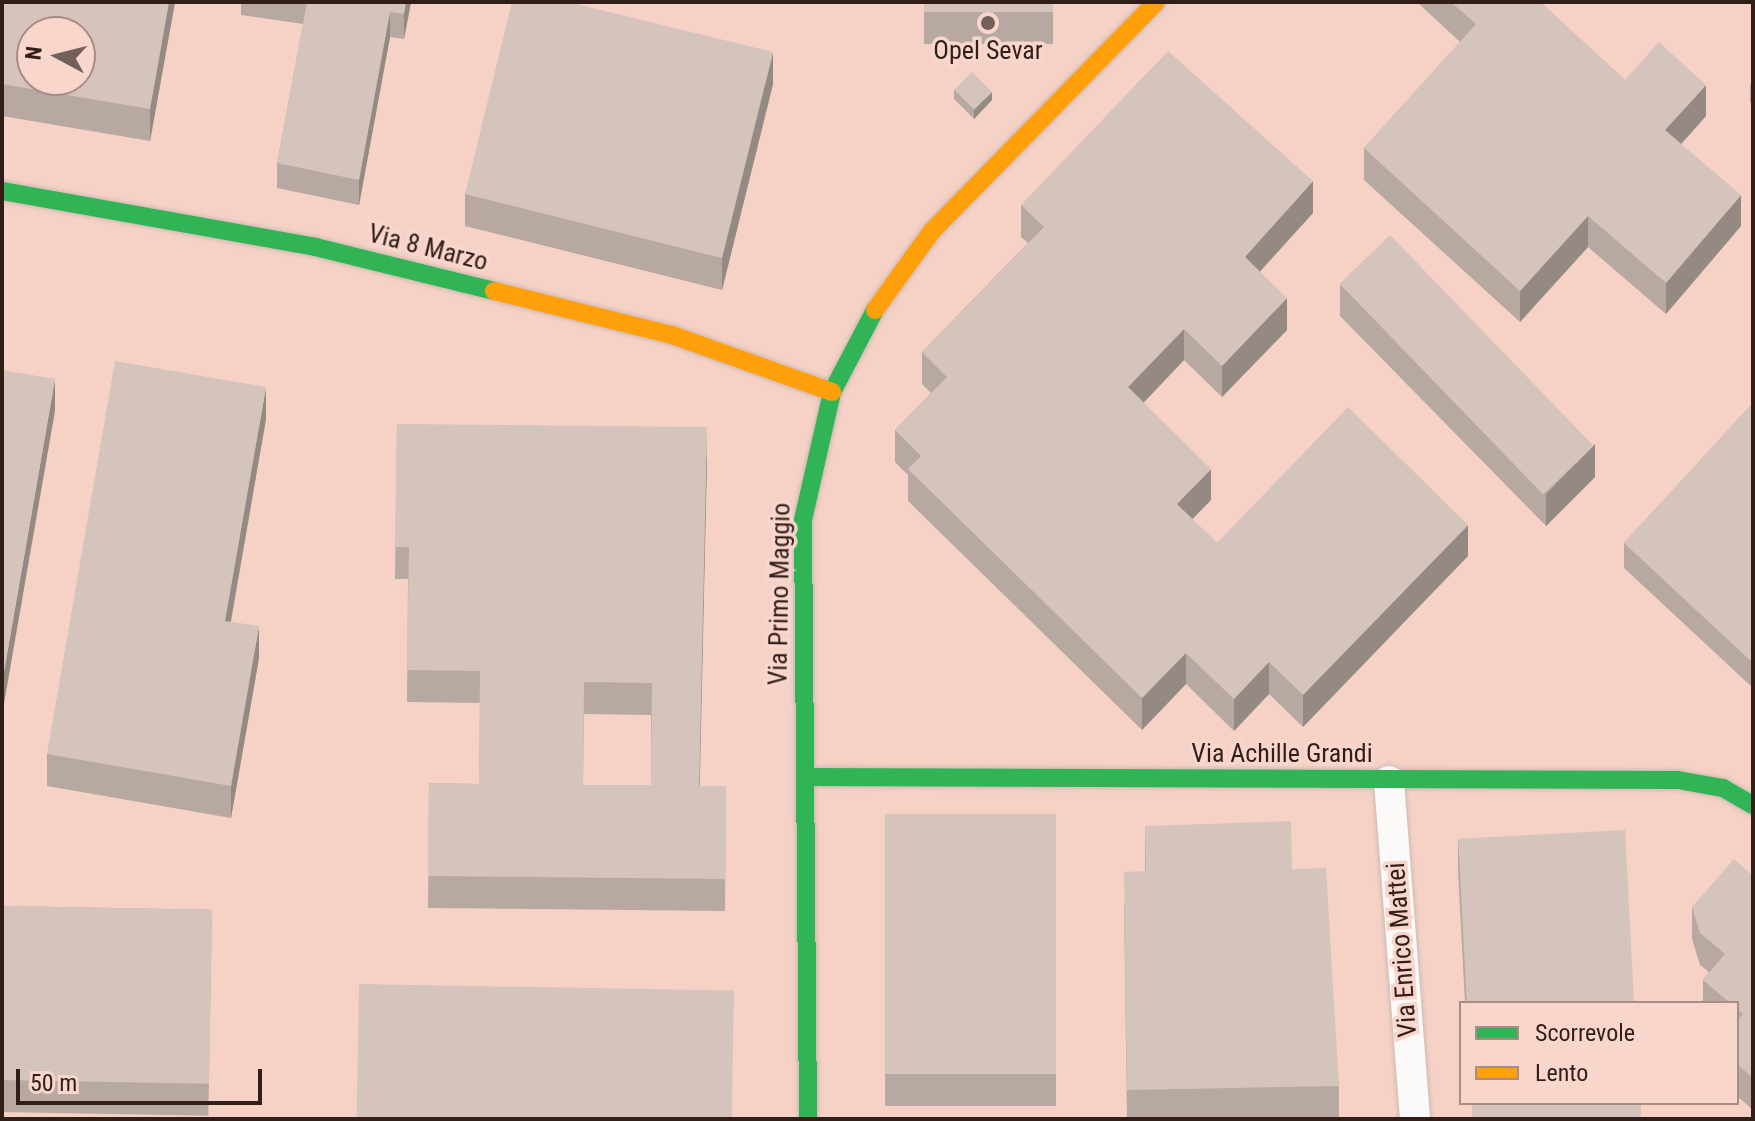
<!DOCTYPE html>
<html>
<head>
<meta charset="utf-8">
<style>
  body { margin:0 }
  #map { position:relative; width:1755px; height:1121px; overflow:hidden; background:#eedcd6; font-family:"Roboto Condensed",sans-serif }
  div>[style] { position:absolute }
  .built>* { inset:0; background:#f6d2c6 }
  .roads { filter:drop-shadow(0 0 2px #ccb9b3) drop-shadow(0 0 2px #ccb9b3) }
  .street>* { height:30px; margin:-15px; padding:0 15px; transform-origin:15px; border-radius:15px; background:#fcfaf9 }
  .fast>* { height:18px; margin:-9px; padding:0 9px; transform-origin:9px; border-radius:9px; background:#30b455 }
  .slow>* { height:18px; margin:-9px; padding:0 9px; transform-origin:9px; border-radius:9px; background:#ff9f0a }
  .wall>* { inset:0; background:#b7a9a2; transform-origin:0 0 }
  .shaded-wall>* { inset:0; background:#958984 }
  .building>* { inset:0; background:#d5c4bc; transform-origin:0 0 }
  .dots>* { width:22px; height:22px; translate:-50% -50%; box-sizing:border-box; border:4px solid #f8d6cc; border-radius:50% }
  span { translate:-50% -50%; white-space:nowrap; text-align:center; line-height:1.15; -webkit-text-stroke:7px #f8d6cc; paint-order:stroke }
  .poi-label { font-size:26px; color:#321e18 }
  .street-label { font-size:26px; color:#321e18 }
  .frame { position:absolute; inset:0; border:4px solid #321e18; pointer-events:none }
  .legend { position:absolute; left:1459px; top:1001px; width:280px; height:104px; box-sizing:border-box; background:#f8d6cc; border:2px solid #a98c84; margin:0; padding:10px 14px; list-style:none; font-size:24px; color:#321e18 }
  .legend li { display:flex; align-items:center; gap:16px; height:40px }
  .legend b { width:40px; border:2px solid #a98c84 }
  .north { position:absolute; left:16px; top:16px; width:80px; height:80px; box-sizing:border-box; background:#f8d6cc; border:2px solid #a98c84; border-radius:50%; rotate:277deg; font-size:22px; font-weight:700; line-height:32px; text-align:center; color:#321e18 }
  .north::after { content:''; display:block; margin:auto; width:28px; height:36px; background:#74605a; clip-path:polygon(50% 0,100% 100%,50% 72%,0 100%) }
  .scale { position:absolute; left:16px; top:1069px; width:246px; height:36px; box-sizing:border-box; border:4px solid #321e18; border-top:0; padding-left:10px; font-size:24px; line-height:28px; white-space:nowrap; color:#321e18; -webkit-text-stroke:6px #f8d6cc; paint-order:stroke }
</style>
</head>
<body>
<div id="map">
  <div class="built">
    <div style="clip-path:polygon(evenodd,2px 2px,1753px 2px,1753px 1119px,2px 1119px,2px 2px,32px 32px,80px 32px,80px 80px,32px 80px,32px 32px,2px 2px,1461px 1003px,1737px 1003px,1737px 1103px,1461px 1103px,1461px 1003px)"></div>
  </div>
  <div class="roads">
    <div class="street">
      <div style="left:1389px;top:781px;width:339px;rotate:85.6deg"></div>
    </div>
    <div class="fast">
      <div style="left:2px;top:191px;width:318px;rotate:10.1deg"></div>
      <div style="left:315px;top:247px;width:184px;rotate:13.8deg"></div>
      <div style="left:805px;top:777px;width:873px;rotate:0.2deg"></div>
      <div style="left:1678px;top:780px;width:46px;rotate:10.1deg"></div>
      <div style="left:1723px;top:788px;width:34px;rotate:30deg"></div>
      <div style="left:808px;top:1119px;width:599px;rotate:-90.48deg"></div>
      <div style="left:803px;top:520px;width:131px;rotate:-77.2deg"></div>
      <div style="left:832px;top:392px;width:93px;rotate:-62.3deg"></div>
    </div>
    <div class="slow">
      <div style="left:494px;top:291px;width:183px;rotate:13.9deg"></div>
      <div style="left:672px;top:335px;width:170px;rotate:19.6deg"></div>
      <div style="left:875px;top:310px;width:97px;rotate:-54.2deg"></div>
      <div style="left:932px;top:231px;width:320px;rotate:-45.6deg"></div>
    </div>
  </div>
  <div class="wall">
    <div style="clip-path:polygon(2px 2px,175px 2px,150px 141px,2px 116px)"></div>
    <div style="clip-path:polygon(241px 2px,411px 2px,404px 39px,390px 37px,359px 205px,277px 188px,277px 163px,303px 24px,241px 15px)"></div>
    <div style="left:924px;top:2px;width:129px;height:42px"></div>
    <div style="clip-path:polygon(1417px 2px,1540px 2px,1625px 80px,1706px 116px,1681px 144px,1741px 226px,1666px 314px,1588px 247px,1520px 322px,1364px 180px,1364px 148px,1460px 42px)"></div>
    <div style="clip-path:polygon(1753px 82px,1753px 104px,1750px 102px,1750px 85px)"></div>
    <div style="clip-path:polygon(773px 84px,722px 290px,465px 226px,465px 194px)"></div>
    <div style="clip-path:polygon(954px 90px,992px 100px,974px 119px,954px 99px)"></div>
    <div style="clip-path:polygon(1021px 205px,1313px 213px,1260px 271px,1287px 330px,1222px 397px,1184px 360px,1143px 403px,1211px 500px,1192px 519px,1217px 543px,1468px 556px,1303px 727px,1269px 694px,1234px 731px,1186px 684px,1142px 730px,908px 501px,908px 475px,895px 462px,895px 430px,931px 393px,922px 384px,922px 352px,1028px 243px,1021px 237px)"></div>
    <div style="clip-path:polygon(1340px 284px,1595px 477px,1546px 526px,1340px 316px)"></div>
    <div style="clip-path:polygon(1753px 403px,1753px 688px,1624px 568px,1624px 543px)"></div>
    <div style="clip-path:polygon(266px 419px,231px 622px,259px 658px,231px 818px,47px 786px,47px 754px)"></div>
    <div style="clip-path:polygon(evenodd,397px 424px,707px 459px,699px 786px,726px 786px,725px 911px,428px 908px,429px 783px,479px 784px,480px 703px,407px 702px,408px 579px,395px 579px,397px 424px,584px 714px,651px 715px,651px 785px,583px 785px,584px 714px)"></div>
    <div style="left:885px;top:814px;width:171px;height:292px"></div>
    <div style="clip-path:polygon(1145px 826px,1292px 869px,1339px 1086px,1339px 1118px,1127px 1119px,1124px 904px,1145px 871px)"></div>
    <div style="clip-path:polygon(1458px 840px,1635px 1003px,1465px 1003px,1458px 872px)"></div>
    <div style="clip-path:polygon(1753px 876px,1753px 1110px,1737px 1096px,1737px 1003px,1703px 1003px,1703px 980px,1709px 972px,1700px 965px,1692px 939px,1692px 907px)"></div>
    <div style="left:2px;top:906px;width:210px;height:206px;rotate:1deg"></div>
  </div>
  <div class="shaded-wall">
    <div style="clip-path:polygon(169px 2px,175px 2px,150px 141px,150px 109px)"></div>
    <div style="clip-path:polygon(406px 2px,411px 2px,404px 39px,404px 14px)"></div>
    <div style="clip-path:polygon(390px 12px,390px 37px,359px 205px,359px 180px)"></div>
    <div style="clip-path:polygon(773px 52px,773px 84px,722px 290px,722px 258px)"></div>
    <div style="clip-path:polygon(1706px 85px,1706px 116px,1665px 162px,1665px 130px)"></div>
    <div style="clip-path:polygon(992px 92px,992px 100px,974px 119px,974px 110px)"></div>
    <div style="clip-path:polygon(1313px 181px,1313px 213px,1245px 288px,1245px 257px)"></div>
    <div style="clip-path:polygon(1741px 195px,1741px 226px,1666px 314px,1666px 283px)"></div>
    <div style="clip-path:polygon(1588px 216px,1588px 247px,1520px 322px,1520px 291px)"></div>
    <div style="clip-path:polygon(1287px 298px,1287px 330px,1222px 397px,1222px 366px)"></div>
    <div style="clip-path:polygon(1184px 329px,1184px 360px,1128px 419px,1128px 387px)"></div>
    <div style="clip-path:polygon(55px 379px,55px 411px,2px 715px,2px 683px)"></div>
    <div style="clip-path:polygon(266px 387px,266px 419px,225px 653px,225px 621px)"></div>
    <div style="clip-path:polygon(707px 427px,707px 459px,699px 818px,699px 786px)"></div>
    <div style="clip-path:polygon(1595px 444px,1595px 477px,1546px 526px,1546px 494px)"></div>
    <div style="clip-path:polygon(1211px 469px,1211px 500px,1177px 535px,1177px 504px)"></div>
    <div style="clip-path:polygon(1468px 525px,1468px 556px,1303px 727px,1303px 695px)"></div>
    <div style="clip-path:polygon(259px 626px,259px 658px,231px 818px,231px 786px)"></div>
    <div style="clip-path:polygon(1186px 653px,1186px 684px,1142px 730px,1142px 698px)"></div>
    <div style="clip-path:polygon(1269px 662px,1269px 694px,1234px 731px,1234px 699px)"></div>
  </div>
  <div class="building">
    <div style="clip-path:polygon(evenodd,2px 2px,169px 2px,150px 109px,2px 84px,2px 2px,32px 32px,80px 32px,80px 80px,32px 80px,32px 32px)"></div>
    <div style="clip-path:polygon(307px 2px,406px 2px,404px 14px,390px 12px,359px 180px,277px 163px)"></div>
    <div style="clip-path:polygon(512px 2px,568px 2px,773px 52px,722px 258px,465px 194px)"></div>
    <div style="left:924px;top:2px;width:129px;height:10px"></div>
    <div style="clip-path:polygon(1451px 2px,1540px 2px,1625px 80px,1659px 42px,1706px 85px,1665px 130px,1741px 195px,1666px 283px,1588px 216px,1520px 291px,1364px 148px,1476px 24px)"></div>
    <div style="clip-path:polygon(1168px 51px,1313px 181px,1245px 257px,1287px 298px,1222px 366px,1184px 329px,1128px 387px,1211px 469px,1177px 504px,1217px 543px,1348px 407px,1468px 525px,1303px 695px,1269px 662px,1234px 699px,1186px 653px,1142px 698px,908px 469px,921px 456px,895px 430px,947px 377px,922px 352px,1044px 227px,1021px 205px)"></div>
    <div style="left:972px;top:72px;width:28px;height:25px;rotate:45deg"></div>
    <div style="left:1390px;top:235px;width:293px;height:70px;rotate:46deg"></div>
    <div style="clip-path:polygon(115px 361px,266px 387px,225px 621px,259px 626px,231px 786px,47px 754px)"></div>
    <div style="clip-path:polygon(2px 370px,55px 379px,2px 683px)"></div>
    <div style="clip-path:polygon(1753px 403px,1753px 663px,1624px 543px)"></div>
    <div style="clip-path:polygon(evenodd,397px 424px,707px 427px,699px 786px,726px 786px,725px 879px,428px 876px,429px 783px,479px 784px,480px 671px,407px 670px,409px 547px,395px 547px,397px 424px,584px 682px,652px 683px,651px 785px,583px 785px,584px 682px)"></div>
    <div style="left:885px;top:814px;width:171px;height:260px"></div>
    <div style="clip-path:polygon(1291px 821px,1292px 869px,1326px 868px,1339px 1086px,1127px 1090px,1124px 872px,1146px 871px,1145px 826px)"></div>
    <div style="left:1625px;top:830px;width:173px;height:167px;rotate:87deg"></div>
    <div style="clip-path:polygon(1734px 859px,1753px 876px,1753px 1078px,1737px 1064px,1737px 1020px,1743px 1014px,1737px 1009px,1737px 1003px,1730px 1003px,1703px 980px,1725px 954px,1700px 933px,1692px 907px)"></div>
    <div style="left:2px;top:906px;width:210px;height:174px;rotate:1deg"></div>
    <div style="left:359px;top:984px;width:375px;height:135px;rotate:1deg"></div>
    <div style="left:1472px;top:1103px;width:169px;height:16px"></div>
  </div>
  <div class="dots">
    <div style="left:988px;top:23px;background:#74605a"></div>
  </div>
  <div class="poi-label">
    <span style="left:988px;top:51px">Opel Sevar</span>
  </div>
  <div class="street-label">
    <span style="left:428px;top:248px;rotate:14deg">Via 8 Marzo</span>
    <span style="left:780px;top:594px;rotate:-89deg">Via Primo Maggio</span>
    <span style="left:1282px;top:754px">Via Achille Grandi</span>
    <span style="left:1402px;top:950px;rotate:-94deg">Via Enrico Mattei</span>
  </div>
  <div class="frame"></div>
  <ul class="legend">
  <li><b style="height:10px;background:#30b455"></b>Scorrevole</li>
  <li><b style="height:10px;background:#ff9f0a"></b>Lento</li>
  </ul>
  <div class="north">N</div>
  <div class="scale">50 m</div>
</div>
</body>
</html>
